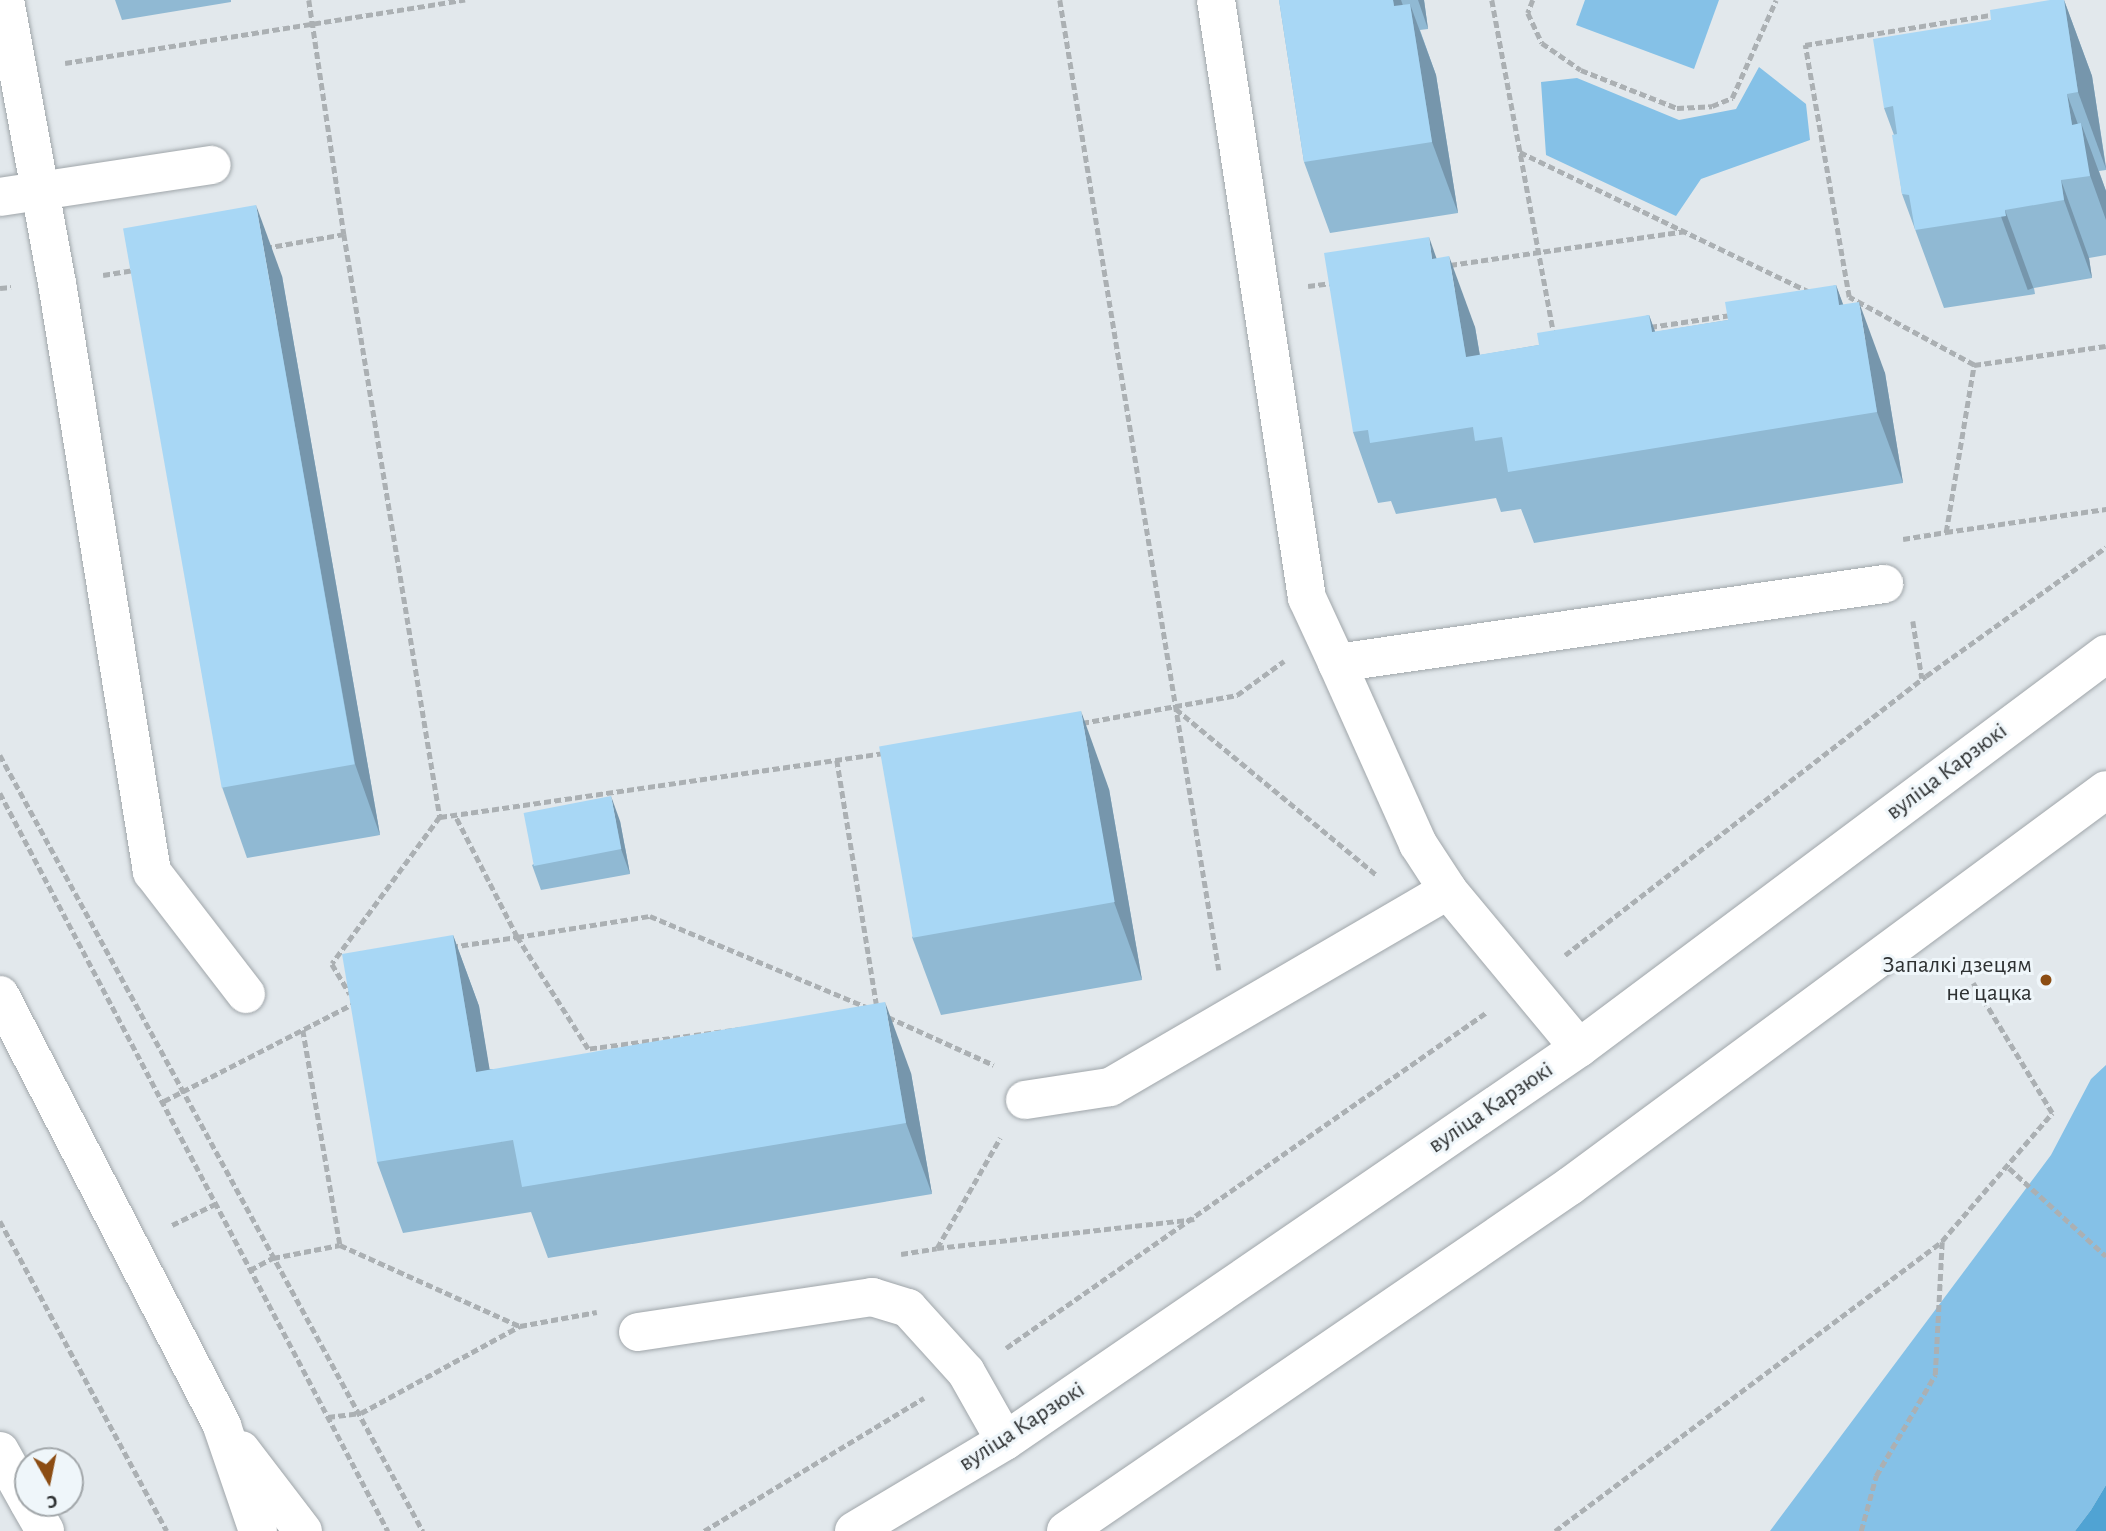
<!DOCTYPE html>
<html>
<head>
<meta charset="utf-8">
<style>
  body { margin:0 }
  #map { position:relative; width:2106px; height:1531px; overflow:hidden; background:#e2e8ec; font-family:"Alegreya Sans",sans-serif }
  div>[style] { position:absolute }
  .green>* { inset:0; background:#85c1e7 }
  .water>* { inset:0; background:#50a3d3 }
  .path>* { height:4.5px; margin-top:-2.25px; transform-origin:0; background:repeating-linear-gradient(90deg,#abb0b3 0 7px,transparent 0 10.5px) }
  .roads { filter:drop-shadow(0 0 2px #a0a6aa) drop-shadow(0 0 2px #a0a6aa) }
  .minor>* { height:38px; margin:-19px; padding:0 19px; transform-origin:19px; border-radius:19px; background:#fff }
  .wall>* { inset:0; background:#90b9d3 }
  .shaded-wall>* { inset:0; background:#7696ac; transform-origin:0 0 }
  .building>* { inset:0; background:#a8d7f5; transform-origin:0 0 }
  .dots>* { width:19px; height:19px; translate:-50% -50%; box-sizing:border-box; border:4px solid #eff6fa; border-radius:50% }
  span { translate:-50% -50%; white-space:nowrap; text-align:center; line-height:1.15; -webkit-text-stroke:6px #eff6fa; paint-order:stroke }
  .street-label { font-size:24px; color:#2e3132 }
  .poi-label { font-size:24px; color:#2e3132 }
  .right { translate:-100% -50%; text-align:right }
  .north { position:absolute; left:14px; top:1447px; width:70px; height:70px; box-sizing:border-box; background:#eff6fa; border:2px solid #a2a7aa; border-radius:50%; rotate:171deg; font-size:19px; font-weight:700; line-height:28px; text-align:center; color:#2e3132 }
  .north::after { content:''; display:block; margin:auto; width:24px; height:32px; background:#8c4d13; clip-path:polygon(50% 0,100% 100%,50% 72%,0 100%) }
</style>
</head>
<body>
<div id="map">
  <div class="green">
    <div style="clip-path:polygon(1585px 0,1719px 0,1694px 69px,1576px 25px)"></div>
    <div style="clip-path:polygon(1759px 67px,1806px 104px,1810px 140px,1701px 179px,1676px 216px,1546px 155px,1541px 82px,1577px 78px,1679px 120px,1736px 109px)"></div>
    <div style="clip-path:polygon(2106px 1065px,2106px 1485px,2091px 1510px,2075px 1531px,1770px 1531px,2051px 1155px,2091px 1079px)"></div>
  </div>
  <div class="water">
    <div style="clip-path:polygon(2106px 1485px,2106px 1531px,2075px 1531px,2091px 1510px)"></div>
  </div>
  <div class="path">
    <div style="left:309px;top:0;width:237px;rotate:81.5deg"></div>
    <div style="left:1060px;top:0;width:983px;rotate:80.69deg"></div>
    <div style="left:1492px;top:0;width:340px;rotate:79.5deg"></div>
    <div style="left:1533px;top:0;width:14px;rotate:111deg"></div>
    <div style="left:1528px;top:13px;width:33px;rotate:65deg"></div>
    <div style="left:1542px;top:43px;width:47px;rotate:34.7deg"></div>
    <div style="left:1581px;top:70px;width:103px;rotate:21.6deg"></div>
    <div style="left:1677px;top:108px;width:35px;rotate:-3deg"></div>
    <div style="left:1712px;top:106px;width:22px;rotate:-22deg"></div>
    <div style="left:1732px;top:98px;width:107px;rotate:-65.8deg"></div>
    <div style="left:65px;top:63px;width:405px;rotate:-9deg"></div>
    <div style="left:1520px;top:152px;width:322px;rotate:25.8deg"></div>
    <div style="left:265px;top:248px;width:80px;rotate:-10deg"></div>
    <div style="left:344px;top:234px;width:591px;rotate:80.65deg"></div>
    <div style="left:440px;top:817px;width:182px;rotate:126.3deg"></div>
    <div style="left:332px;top:964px;width:35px;rotate:59deg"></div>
    <div style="left:1450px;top:265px;width:237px;rotate:-8.2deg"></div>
    <div style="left:103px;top:275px;width:33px;rotate:-9deg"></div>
    <div style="left:1308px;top:286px;width:26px;rotate:-7deg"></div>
    <div style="left:0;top:288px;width:11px;rotate:-5deg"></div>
    <div style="left:1650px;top:327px;width:82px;rotate:-8.4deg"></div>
    <div style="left:1974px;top:365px;width:133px;rotate:-8.2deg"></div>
    <div style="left:1946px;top:532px;width:162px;rotate:-8.2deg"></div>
    <div style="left:1903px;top:539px;width:44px;rotate:-9.2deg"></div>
    <div style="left:1946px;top:532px;width:169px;rotate:-80.5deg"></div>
    <div style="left:1974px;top:365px;width:142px;rotate:-151.5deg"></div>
    <div style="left:1849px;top:297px;width:256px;rotate:-99.9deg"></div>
    <div style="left:1805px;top:45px;width:193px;rotate:-9.2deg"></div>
    <div style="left:1913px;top:621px;width:58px;rotate:81deg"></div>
    <div style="left:1176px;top:709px;width:261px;rotate:39.6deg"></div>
    <div style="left:1082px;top:723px;width:158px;rotate:-10.2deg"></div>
    <div style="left:1237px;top:695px;width:58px;rotate:-35.9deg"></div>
    <div style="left:0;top:755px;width:884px;rotate:61.41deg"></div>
    <div style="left:837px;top:760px;width:250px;rotate:80.8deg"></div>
    <div style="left:0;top:793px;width:834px;rotate:62.27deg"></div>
    <div style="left:440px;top:817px;width:448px;rotate:-8.2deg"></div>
    <div style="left:650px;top:916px;width:247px;rotate:22.8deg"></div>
    <div style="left:878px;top:1012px;width:292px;rotate:172.7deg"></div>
    <div style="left:588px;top:1049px;width:133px;rotate:-122.4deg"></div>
    <div style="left:517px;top:937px;width:135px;rotate:-9deg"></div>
    <div style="left:451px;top:947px;width:67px;rotate:-8.6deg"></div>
    <div style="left:517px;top:937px;width:136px;rotate:-117.1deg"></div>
    <div style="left:1565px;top:955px;width:456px;rotate:-37.7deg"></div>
    <div style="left:1926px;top:676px;width:221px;rotate:-35.6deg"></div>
    <div style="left:888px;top:1017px;width:116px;rotate:24.4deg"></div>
    <div style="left:303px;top:1030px;width:218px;rotate:80.2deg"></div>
    <div style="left:164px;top:1101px;width:212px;rotate:-27.2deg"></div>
    <div style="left:2009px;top:1168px;width:131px;rotate:42.2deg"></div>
    <div style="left:0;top:1221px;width:352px;rotate:61.7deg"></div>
    <div style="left:172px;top:1225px;width:48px;rotate:-26deg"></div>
    <div style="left:937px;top:1248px;width:259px;rotate:-6.4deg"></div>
    <div style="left:901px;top:1254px;width:36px;rotate:-9deg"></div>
    <div style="left:937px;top:1248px;width:127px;rotate:-60.2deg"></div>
    <div style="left:250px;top:1270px;width:26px;rotate:-28deg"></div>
    <div style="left:273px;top:1258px;width:68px;rotate:-11deg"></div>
    <div style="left:340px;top:1245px;width:196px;rotate:24.3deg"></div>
    <div style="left:1006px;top:1348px;width:587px;rotate:-34.94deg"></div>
    <div style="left:328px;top:1417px;width:33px;rotate:-7deg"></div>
    <div style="left:361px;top:1413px;width:181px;rotate:-28.7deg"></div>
    <div style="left:520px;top:1326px;width:78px;rotate:-10.3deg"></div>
    <div style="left:704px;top:1531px;width:257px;rotate:-31.2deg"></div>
    <div style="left:1555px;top:1531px;width:484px;rotate:-36.8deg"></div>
    <div style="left:1942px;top:1241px;width:169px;rotate:-49.3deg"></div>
    <div style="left:2052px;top:1113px;width:152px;rotate:-121.3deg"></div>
    <div style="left:1861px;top:1531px;width:57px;rotate:-74.7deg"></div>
    <div style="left:1876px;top:1476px;width:117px;rotate:-59.7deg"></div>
    <div style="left:1935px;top:1375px;width:133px;rotate:-87deg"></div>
  </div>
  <div class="roads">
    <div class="minor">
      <div style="left:5px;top:0;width:288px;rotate:79.6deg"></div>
      <div style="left:57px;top:283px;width:597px;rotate:80.84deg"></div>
      <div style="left:152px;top:872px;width:154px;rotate:52.4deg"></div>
      <div style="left:1216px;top:0;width:605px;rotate:81.35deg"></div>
      <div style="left:1307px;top:598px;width:72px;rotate:65.2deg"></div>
      <div style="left:0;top:197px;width:214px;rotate:-8.6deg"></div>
      <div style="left:0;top:995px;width:485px;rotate:62.7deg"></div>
      <div style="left:222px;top:1426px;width:111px;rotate:71.1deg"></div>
      <div style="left:1579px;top:1048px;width:205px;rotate:-129.7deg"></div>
      <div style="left:1448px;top:890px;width:55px;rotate:-123.1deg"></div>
      <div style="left:1418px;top:844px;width:198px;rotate:-114.1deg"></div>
      <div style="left:1337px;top:663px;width:553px;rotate:-8.22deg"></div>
      <div style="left:1025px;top:1100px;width:86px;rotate:-8.7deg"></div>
      <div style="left:1110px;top:1087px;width:391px;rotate:-30.2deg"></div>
      <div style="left:638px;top:1332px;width:237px;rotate:-8.5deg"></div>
      <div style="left:872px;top:1297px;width:38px;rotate:17deg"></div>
      <div style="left:908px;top:1308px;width:86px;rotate:47.8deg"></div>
      <div style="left:966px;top:1372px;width:79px;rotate:60.5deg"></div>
      <div style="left:241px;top:1450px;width:102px;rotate:52.6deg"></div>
      <div style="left:0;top:1451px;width:57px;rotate:60.8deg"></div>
      <div style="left:29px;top:1503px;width:32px;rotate:60deg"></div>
      <div style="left:854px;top:1531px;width:176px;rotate:-30.8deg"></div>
      <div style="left:1005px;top:1441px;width:696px;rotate:-34.4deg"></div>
      <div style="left:1579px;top:1048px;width:658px;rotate:-36.78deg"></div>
      <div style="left:1066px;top:1531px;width:611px;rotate:-34.39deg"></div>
      <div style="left:1570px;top:1186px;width:666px;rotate:-36.46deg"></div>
    </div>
  </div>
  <div class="wall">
    <div style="clip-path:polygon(115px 0,231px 0,231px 2px,122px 20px)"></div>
    <div style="clip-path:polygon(1279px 0,1424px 0,1428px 29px,1420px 30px,1436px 75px,1458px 213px,1330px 233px,1304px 162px)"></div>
    <div style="clip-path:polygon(2064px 0,2092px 76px,2106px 167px,2106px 170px,2099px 171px,2106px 191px,2106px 255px,2089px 258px,2092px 278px,2034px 288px,2035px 294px,1944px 308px,1902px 194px,1894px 135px,1884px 108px,1991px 20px)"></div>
    <div style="clip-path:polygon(1436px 258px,1475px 327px,1480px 355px,1539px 345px,1649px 315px,1655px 332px,1728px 320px,1836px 285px,1843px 305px,1885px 373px,1903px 483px,1534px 543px,1521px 509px,1501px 512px,1496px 498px,1396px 514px,1391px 501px,1378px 503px,1353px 432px)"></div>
    <div style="clip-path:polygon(282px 276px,380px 835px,247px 858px,222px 787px)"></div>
    <div style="clip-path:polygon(1109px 789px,1142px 980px,941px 1015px,912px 937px)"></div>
    <div style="clip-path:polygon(620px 821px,630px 874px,541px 890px,532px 865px)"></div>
    <div style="clip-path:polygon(453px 935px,479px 1006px,489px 1069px,911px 1073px,932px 1194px,548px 1258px,531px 1212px,403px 1233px,377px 1162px)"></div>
  </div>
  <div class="shaded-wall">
    <div style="clip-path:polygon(1393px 0,1401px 0,1412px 31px,1394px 6px)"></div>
    <div style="clip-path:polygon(1418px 0,1424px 0,1428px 29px)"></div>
    <div style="clip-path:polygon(2064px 0,2092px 76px,2106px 169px,2078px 92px)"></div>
    <div style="clip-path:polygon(1410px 4px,1436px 75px,1458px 213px,1432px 142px)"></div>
    <div style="clip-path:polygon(2067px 94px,2084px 141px,2081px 123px,2106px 191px,2106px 220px,2072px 125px)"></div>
    <div style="clip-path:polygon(2061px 180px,2089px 258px,2092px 278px,2064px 200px)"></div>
    <div style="clip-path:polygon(256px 205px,282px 276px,380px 835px,355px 764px)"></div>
    <div style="left:2005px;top:210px;width:83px;height:6px;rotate:70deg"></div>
    <div style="clip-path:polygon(1429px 237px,1454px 308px,1432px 259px)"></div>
    <div style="clip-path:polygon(1449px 256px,1475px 327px,1492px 428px,1466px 357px)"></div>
    <div style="clip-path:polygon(1836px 285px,1862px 356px,1839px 305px)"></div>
    <div style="clip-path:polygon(1859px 302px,1885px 373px,1903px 483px,1877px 412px)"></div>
    <div style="clip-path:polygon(1649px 315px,1675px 386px,1652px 332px)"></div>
    <div style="clip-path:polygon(1081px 711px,1109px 789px,1142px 980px,1114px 902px)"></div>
    <div style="clip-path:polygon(611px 796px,620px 821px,630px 874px,621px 849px)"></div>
    <div style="clip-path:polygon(453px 935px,479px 1006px,502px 1143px,476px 1072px)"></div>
    <div style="clip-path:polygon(885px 1002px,911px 1073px,932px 1194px,906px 1123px)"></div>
  </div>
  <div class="building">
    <div style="clip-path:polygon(1279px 0,1393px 0,1394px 6px,1410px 4px,1432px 142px,1304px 162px)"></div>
    <div style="clip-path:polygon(2050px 0,2064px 0,2078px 92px,2067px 94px,2072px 125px,2081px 123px,2090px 176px,2061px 180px,2064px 200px,2005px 210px,2006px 216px,1915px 230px,1909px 195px,1902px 194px,1892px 135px,1897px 134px,1893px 106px,1884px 108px,1873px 39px,1991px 20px,1990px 10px)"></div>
    <div style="left:256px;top:205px;width:568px;height:135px;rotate:80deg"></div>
    <div style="clip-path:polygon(1429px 237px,1432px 259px,1449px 256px,1466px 357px,1539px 345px,1537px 333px,1649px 315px,1652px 332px,1728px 320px,1725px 302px,1836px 285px,1839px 305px,1859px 302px,1877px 412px,1508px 472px,1502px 437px,1475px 441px,1473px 427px,1370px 443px,1368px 430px,1353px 432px,1324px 253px)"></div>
    <div style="left:1081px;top:711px;width:194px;height:205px;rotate:80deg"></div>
    <div style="left:611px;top:796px;width:54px;height:89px;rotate:79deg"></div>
    <div style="clip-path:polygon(453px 935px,476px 1072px,885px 1002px,906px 1123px,522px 1187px,513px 1140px,377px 1162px,342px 954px)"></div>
  </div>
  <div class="dots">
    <div style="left:2046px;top:980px;background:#8c4d13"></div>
  </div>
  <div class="street-label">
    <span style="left:1947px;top:772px;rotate:-37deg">вуліца Карзюкі</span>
    <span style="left:1491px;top:1108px;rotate:-34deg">вуліца Карзюкі</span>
    <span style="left:1022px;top:1427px;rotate:-33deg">вуліца Карзюкі</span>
  </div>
  <div class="poi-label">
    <span class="right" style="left:2032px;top:980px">Запалкі дзецям<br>не цацка</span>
  </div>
  <div class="north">С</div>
</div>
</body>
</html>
